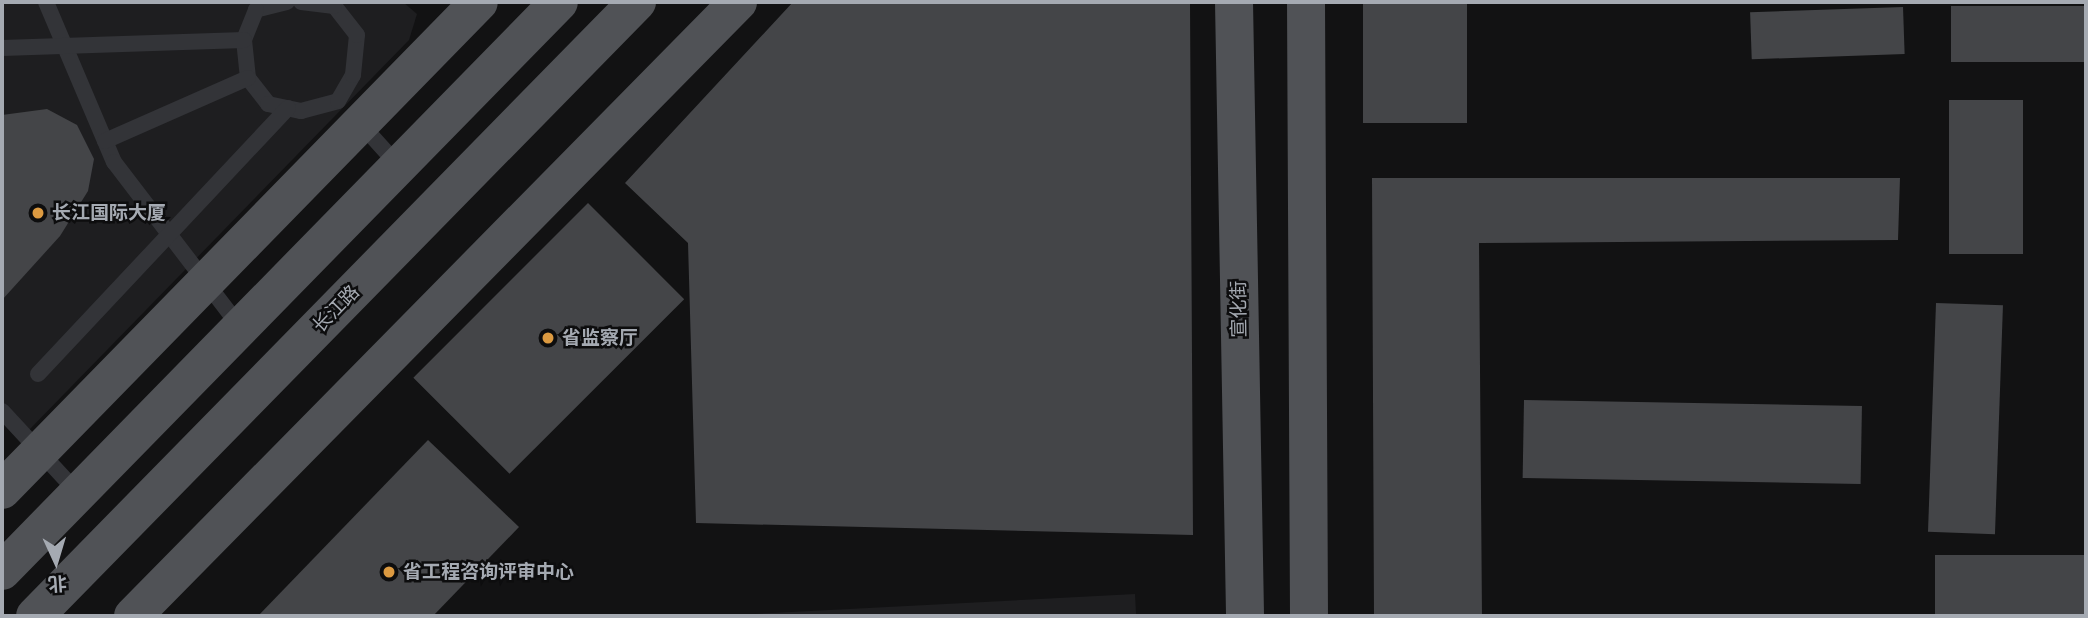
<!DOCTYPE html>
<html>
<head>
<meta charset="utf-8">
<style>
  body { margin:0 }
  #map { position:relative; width:2088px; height:618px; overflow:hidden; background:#121213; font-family:Figtree,"Noto Sans SC",sans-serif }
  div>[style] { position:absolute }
  .built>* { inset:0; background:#1e1e20; transform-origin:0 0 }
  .building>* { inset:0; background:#444548; transform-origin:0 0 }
  .service>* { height:16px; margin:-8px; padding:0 8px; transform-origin:8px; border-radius:8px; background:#333438 }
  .primary>* { height:38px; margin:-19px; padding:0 19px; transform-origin:19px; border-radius:19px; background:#505256 }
  .dots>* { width:19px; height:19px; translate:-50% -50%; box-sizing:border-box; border:4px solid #0d0d0e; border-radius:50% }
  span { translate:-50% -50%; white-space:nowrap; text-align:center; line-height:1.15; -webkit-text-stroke:5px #0d0d0e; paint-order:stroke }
  .poi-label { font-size:19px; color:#a5aab2; font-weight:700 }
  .left { translate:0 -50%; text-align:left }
  .street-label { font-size:19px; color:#a5aab2 }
  .frame { position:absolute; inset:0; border:4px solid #a5aab2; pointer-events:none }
  .north { position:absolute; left:21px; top:527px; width:70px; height:70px; -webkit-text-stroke:5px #0d0d0e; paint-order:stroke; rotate:176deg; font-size:19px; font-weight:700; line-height:28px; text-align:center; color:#a5aab2 }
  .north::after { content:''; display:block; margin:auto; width:24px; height:32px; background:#a5aab2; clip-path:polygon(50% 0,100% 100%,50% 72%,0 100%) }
</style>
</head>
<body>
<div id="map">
  <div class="built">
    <div style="clip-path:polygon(2px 2px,403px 2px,417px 14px,409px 40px,29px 430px,2px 409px)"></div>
    <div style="left:1135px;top:594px;width:22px;height:448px;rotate:87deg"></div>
  </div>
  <div class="building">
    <div style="clip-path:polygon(793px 2px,1190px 2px,1193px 535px,696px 523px,688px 243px,625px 183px)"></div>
    <div style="left:1363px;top:2px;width:104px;height:121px"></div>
    <div style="left:2086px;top:6px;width:56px;height:135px;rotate:90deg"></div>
    <div style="left:1903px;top:7px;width:47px;height:153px;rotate:88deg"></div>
    <div style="left:2023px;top:100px;width:154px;height:74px;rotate:90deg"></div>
    <div style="clip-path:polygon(47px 109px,77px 125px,94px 159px,88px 191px,60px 236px,2px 300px,2px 115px)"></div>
    <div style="clip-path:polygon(1372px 178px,1900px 178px,1898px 240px,1479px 243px,1482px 616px,1374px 616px)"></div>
    <div style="left:588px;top:203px;width:136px;height:247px;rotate:45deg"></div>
    <div style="left:1936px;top:303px;width:67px;height:229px;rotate:2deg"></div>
    <div style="left:1524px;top:400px;width:338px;height:78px;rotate:1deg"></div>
    <div style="clip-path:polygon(428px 440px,519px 527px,433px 616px,258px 616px)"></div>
    <div style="left:1935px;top:555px;width:151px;height:61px"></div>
  </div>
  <div class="service">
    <div style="left:46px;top:2px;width:174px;rotate:67deg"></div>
    <div style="left:114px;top:162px;width:209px;rotate:52.6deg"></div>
    <div style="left:287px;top:2px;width:32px;rotate:166deg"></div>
    <div style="left:256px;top:10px;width:32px;rotate:112deg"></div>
    <div style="left:244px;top:40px;width:38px;rotate:84deg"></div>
    <div style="left:248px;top:78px;width:33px;rotate:52deg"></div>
    <div style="left:268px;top:104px;width:34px;rotate:12deg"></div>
    <div style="left:301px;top:111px;width:38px;rotate:-15deg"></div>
    <div style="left:338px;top:101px;width:30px;rotate:-60deg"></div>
    <div style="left:353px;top:75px;width:40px;rotate:-84.3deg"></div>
    <div style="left:357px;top:35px;width:37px;rotate:-128deg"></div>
    <div style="left:334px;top:6px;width:33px;rotate:-173deg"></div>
    <div style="left:2px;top:48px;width:242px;rotate:-1.9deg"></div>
    <div style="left:360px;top:123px;width:55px;rotate:47.9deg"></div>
    <div style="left:105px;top:141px;width:156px;rotate:-23.8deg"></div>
    <div style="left:38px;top:374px;width:365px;rotate:-46.8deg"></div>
    <div style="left:2px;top:411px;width:112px;rotate:47.2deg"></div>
  </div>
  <div class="primary">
    <div style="left:1234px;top:2px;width:614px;rotate:88.97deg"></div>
    <div style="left:1306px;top:2px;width:614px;rotate:89.72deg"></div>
    <div style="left:2px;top:490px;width:682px;rotate:-45.65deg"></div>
    <div style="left:2px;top:571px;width:796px;rotate:-45.61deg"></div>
    <div style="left:35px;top:616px;width:860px;rotate:-45.57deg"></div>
    <div style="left:133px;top:616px;width:862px;rotate:-45.42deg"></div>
  </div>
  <div class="dots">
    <div style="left:38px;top:213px;background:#dc9a41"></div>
    <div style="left:548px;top:338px;background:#dc9a41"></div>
    <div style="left:389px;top:572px;background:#dc9a41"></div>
  </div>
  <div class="poi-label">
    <span class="left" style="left:52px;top:213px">长江国际大厦</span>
    <span class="left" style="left:562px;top:338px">省监察厅</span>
    <span class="left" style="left:403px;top:572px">省工程咨询评审中心</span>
  </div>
  <div class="street-label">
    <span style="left:336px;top:309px;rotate:-46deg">长江路</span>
    <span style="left:1239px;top:309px;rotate:-91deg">宣化街</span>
  </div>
  <div class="frame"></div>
  <div class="north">北</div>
</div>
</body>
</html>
